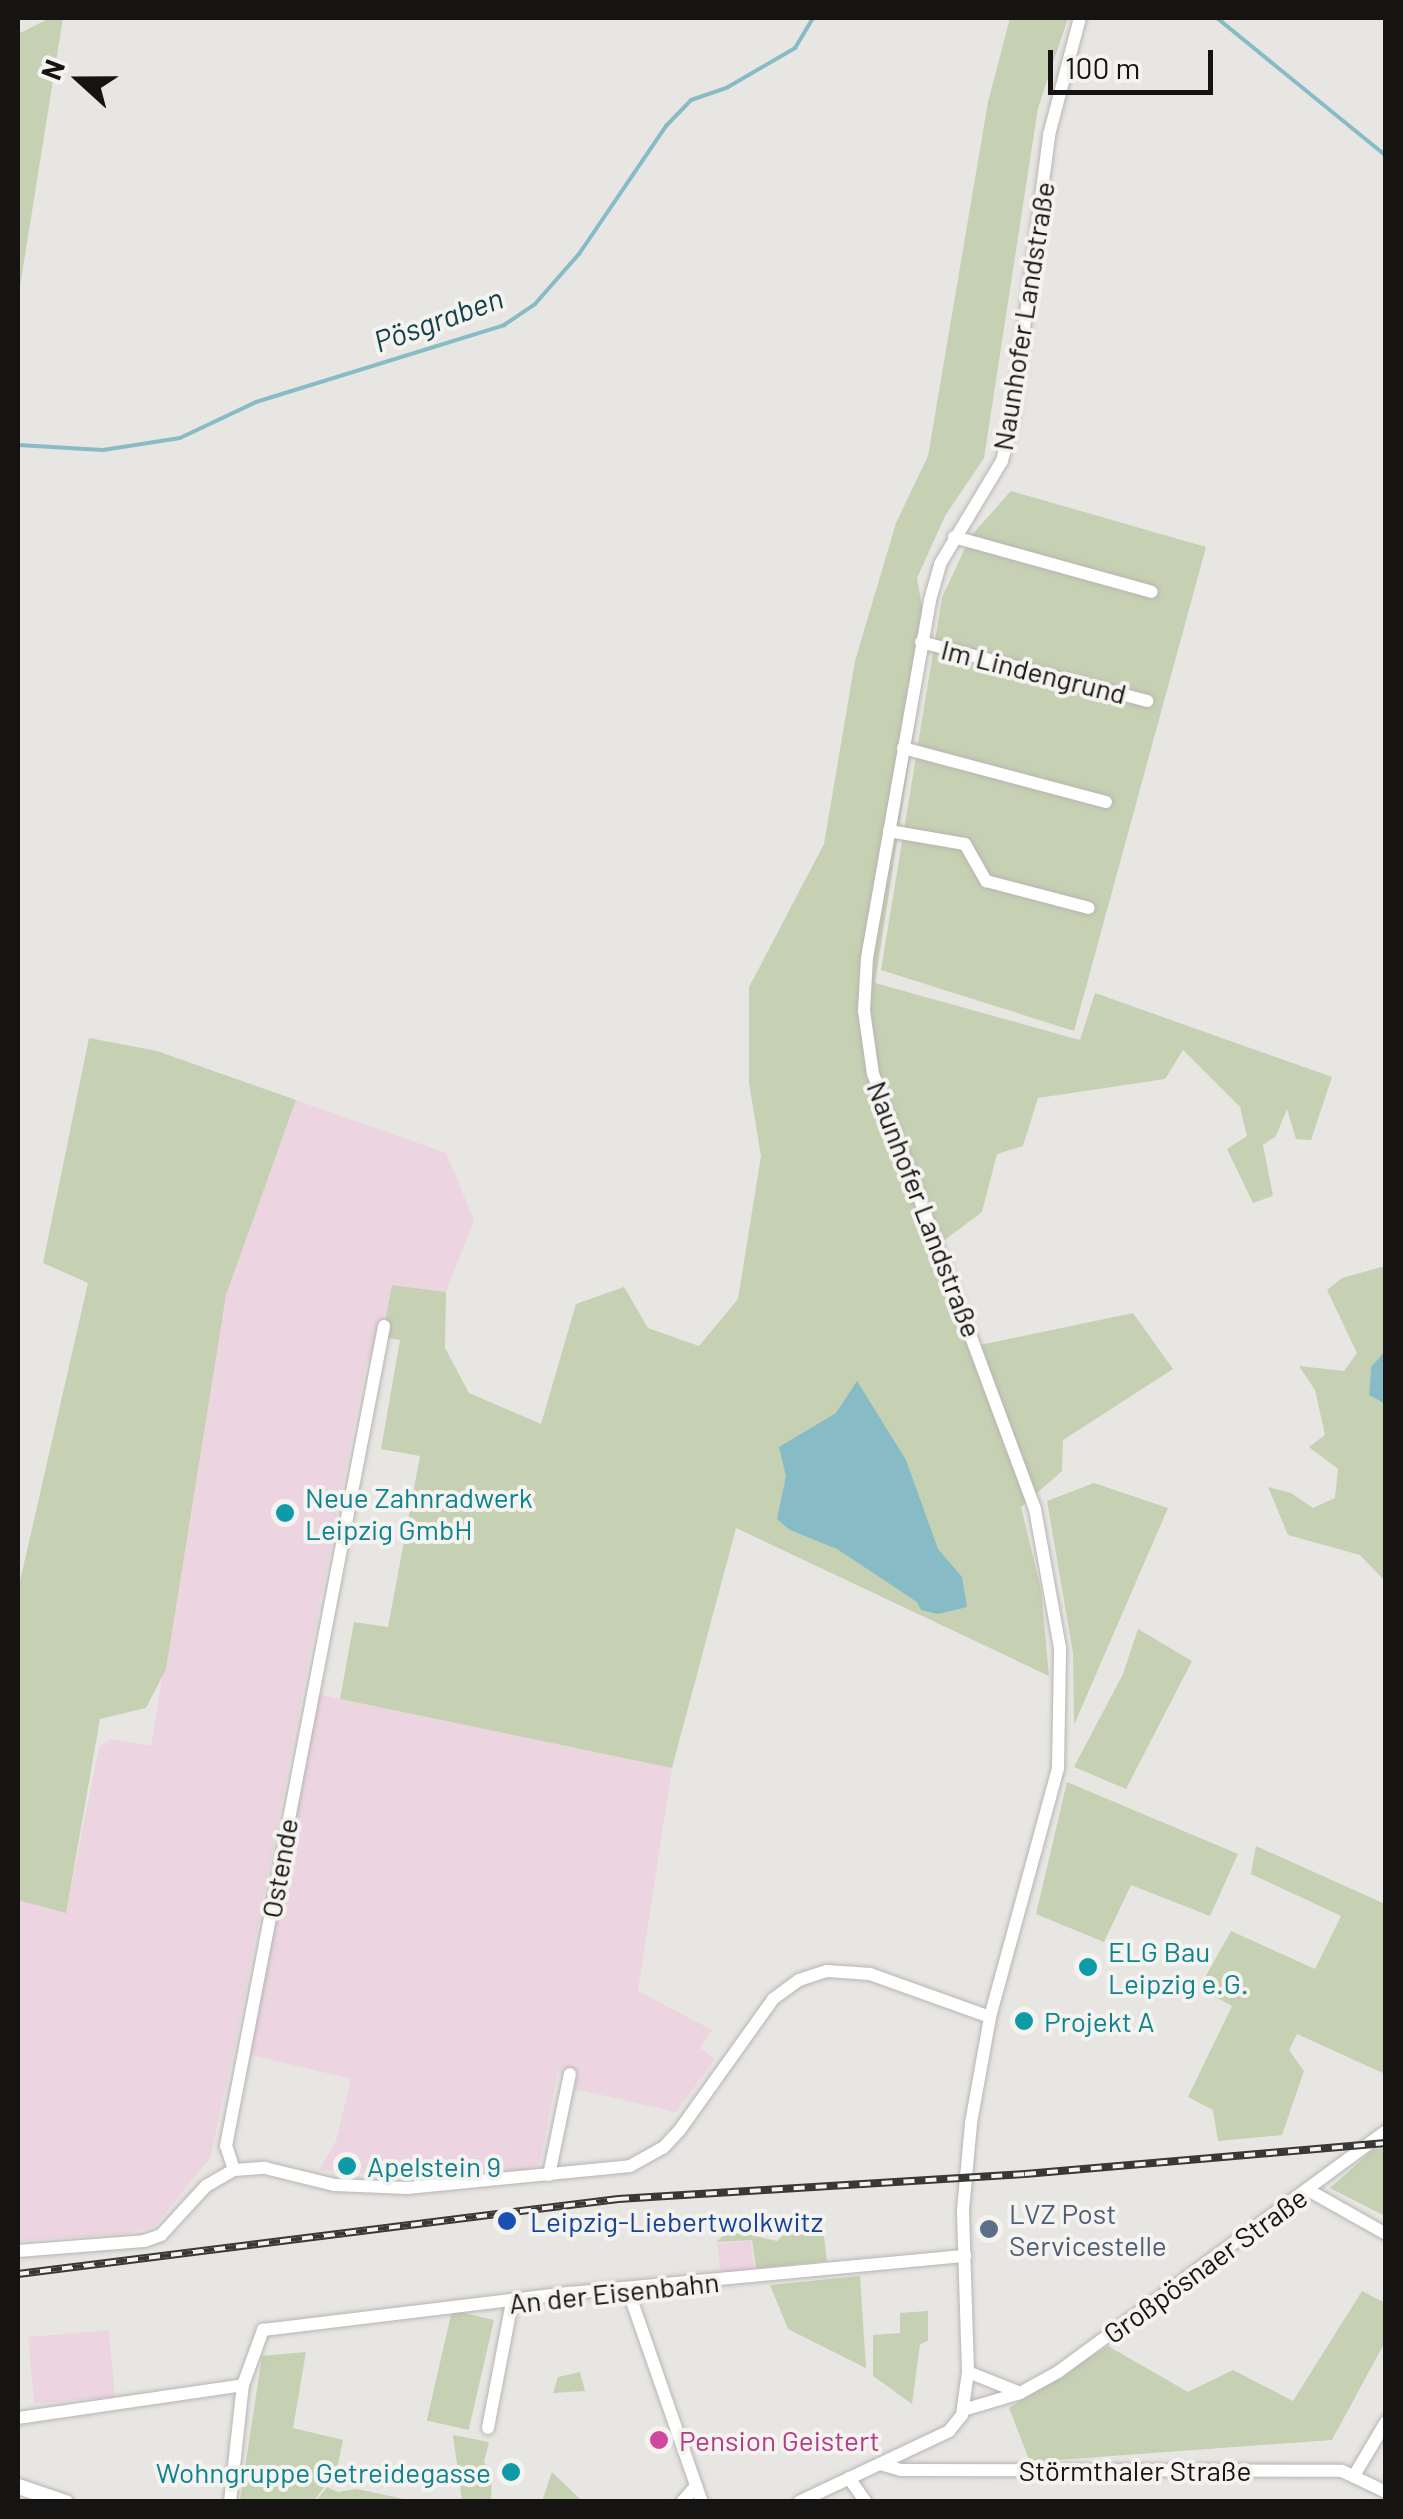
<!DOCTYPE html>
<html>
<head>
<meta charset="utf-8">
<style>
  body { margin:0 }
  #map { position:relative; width:1403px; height:2519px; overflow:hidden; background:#e8e6e2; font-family:Barlow,sans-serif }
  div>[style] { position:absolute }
  .industrial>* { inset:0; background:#ecd5e1; transform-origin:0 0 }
  .green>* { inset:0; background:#c6d0b3; transform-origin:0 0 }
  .water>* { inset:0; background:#87bbc5 }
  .stream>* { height:4px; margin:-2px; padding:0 2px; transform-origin:2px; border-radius:2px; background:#87bbc5 }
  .roads { filter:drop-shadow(0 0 2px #b7b5b2) drop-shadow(0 0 2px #b7b5b2) }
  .minor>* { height:12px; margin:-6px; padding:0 6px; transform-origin:6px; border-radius:6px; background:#fff }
  .major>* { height:15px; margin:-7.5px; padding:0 7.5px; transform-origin:7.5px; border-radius:7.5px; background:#fff }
  .rail>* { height:8px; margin-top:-4px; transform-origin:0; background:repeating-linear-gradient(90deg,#f5f3ef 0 11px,#393836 0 22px); box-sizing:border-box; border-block:2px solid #393836 }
  .dots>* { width:28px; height:28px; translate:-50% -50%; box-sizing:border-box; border:5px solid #f5f3ef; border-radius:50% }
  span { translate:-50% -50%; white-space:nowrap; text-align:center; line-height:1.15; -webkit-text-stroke:8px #f5f3ef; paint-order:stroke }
  .street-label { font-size:28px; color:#151413 }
  .culture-label { font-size:28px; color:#0d838f }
  .left { translate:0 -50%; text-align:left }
  .right { translate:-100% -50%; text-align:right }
  .service-label { font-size:28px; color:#4e5e75 }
  .transit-label { font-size:28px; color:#164399 }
  .hotel-label { font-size:28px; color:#b23c85 }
  .water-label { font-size:30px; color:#11414a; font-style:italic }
  .frame { position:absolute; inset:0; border:20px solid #151413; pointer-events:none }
  .north { position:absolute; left:30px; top:30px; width:100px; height:100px; -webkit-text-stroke:8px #f5f3ef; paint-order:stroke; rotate:291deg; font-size:28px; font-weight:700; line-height:40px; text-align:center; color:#151413 }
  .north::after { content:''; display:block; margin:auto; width:35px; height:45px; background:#151413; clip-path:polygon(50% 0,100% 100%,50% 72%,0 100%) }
  .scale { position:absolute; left:1048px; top:50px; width:165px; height:45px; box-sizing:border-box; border:5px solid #151413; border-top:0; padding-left:12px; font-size:30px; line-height:35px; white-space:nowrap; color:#151413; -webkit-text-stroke:8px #f5f3ef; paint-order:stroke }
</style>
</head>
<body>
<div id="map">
  <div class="industrial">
    <div style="clip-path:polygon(296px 1100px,446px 1153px,474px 1220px,446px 1292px,392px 1285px,384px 1326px,366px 1363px,236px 2040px,210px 2158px,155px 2226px,128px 2233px,18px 2241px,18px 1900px,66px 1912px,99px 1747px,111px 1739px,151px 1746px,223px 1303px)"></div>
    <div style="clip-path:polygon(311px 1693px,672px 1768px,638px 1991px,712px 2030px,700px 2048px,715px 2059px,676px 2112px,575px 2089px,577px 2075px,558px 2072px,540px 2163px,532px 2169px,407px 2178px,319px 2170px,336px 2141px,351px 2079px,244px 2053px)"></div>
    <div style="left:751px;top:2240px;width:31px;height:34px;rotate:84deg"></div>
    <div style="left:109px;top:2330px;width:67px;height:81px;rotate:85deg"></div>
  </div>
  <div class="green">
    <div style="clip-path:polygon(50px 18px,63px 18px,18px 299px,18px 34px)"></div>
    <div style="clip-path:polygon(1010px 18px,1068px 18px,1038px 108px,984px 458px,945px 516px,917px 578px,928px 641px,875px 983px,1080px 1040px,1095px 993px,1332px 1077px,1311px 1140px,1296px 1139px,1287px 1109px,1276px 1136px,1263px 1145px,1273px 1196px,1253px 1203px,1227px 1149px,1247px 1136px,1240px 1107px,1183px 1050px,1165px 1079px,1038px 1098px,1023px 1146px,997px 1154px,982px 1212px,930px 1251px,970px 1347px,1133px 1313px,1173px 1369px,1063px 1440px,1062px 1471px,1021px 1507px,1041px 1589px,1049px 1676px,736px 1528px,672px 1768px,340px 1699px,354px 1622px,388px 1627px,420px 1456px,381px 1449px,400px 1340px,382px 1337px,392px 1285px,446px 1292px,445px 1348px,469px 1393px,541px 1424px,576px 1304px,624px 1287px,648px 1328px,699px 1346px,738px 1299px,761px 1156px,749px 1083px,749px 987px,824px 844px,855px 661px,896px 523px,928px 456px,988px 102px)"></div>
    <div style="clip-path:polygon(1011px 491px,1206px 547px,1074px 1031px,881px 970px,942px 598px,970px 537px)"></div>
    <div style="clip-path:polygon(89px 1038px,157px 1051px,296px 1100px,226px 1295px,166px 1669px,146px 1708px,100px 1719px,66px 1913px,18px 1900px,18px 1590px,88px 1283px,43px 1263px)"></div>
    <div style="clip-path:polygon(1385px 1266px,1385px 1351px,1371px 1367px,1369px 1395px,1385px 1404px,1385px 1581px,1360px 1555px,1288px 1535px,1268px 1487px,1291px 1493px,1313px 1508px,1335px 1498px,1338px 1469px,1309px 1447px,1325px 1435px,1315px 1390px,1299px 1366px,1344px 1371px,1357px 1353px,1327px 1290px,1342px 1278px)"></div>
    <div style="clip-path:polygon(1094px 1483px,1168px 1508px,1074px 1725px,1073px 1653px,1047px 1501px)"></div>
    <div style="clip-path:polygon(1138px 1629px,1192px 1661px,1126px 1789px,1074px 1767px,1123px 1674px)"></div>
    <div style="clip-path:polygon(1067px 1782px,1238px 1854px,1210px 1916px,1131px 1885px,1104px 1942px,1036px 1914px)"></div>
    <div style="clip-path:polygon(1256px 1846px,1385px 1904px,1385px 2074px,1297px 2034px,1289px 2050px,1304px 2071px,1282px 2135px,1218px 2141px,1213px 2110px,1188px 2097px,1232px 2006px,1199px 1988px,1231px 1931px,1315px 1969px,1341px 1916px,1251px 1874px)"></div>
    <div style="clip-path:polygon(1385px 2148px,1385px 2216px,1330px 2188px,1374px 2149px)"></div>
    <div style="clip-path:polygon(791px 2227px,823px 2229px,827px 2261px,756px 2269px,752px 2240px,716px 2242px,724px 2235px,741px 2233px,777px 2241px)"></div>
    <div style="clip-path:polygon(860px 2276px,866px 2368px,788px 2329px,770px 2285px)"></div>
    <div style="clip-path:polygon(1362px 2291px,1385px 2303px,1385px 2342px,1332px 2440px,1030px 2462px,1009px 2408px,1108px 2346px,1188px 2392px,1233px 2370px,1293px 2401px)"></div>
    <div style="clip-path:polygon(928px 2311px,928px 2341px,920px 2344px,912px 2404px,873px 2376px,873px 2335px,900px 2333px,900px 2313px)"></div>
    <div style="left:494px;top:2320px;width:113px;height:43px;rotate:103deg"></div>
    <div style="clip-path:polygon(306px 2352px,293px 2428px,343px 2440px,337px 2469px,314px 2501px,240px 2501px,262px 2356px)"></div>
    <div style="clip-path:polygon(580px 2372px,585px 2391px,553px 2393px,558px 2377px)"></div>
    <div style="clip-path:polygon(453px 2435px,489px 2442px,484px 2462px,492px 2473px,491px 2501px,462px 2501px)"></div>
    <div style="clip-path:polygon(552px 2472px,582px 2501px,542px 2501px)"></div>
    <div style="clip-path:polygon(327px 2487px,338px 2492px,357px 2489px,413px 2501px,316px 2501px)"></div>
  </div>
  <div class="water">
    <div style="clip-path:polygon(1385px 1351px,1386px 1351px,1385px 1404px,1369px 1395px,1371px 1367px)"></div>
    <div style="clip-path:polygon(857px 1381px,906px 1460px,938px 1549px,962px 1577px,967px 1607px,938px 1614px,921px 1610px,917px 1602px,837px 1549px,790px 1530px,777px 1519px,786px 1476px,779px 1447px,836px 1413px)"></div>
  </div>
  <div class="stream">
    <div style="left:1217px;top:18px;width:218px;rotate:39.2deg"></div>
    <div style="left:18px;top:445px;width:85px;rotate:3.4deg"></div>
    <div style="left:103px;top:450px;width:78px;rotate:-8.9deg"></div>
    <div style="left:180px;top:438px;width:84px;rotate:-25.3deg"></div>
    <div style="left:256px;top:402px;width:260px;rotate:-17.2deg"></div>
    <div style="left:504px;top:325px;width:37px;rotate:-34deg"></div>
    <div style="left:535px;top:304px;width:67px;rotate:-48.7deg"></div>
    <div style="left:579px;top:254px;width:155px;rotate:-55.8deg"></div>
    <div style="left:666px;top:126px;width:36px;rotate:-46deg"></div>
    <div style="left:691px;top:100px;width:39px;rotate:-19deg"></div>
    <div style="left:728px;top:87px;width:78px;rotate:-30.2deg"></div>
    <div style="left:795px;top:48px;width:35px;rotate:-59deg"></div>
  </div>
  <div class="roads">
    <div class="minor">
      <div style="left:954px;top:537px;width:205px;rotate:15.5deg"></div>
      <div style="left:921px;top:642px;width:234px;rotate:14.6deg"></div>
      <div style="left:903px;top:748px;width:210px;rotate:14.9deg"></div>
      <div style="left:889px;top:831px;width:77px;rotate:9.7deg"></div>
      <div style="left:965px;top:844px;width:43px;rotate:60.4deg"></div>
      <div style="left:986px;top:881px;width:106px;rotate:14.7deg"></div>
      <div style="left:234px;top:2170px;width:25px;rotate:-108deg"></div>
      <div style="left:226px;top:2146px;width:835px;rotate:-79.09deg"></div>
      <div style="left:549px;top:2175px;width:103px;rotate:-78.3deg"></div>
      <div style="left:1308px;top:2190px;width:90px;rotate:29.4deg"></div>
      <div style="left:18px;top:2251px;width:126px;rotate:-4.5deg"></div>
      <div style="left:144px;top:2241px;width:18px;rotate:-19deg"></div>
      <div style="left:161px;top:2235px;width:67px;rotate:-47.4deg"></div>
      <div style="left:206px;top:2186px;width:32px;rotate:-30deg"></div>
      <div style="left:234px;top:2170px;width:31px;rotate:-4deg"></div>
      <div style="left:265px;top:2168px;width:72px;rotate:13.7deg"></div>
      <div style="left:335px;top:2185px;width:72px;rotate:2.4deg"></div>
      <div style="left:407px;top:2188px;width:224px;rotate:-5.6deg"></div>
      <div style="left:630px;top:2166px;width:38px;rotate:-29deg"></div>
      <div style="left:663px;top:2148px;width:23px;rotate:-47deg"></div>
      <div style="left:679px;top:2131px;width:162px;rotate:-54.5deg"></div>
      <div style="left:773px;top:1999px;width:32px;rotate:-36deg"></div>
      <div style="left:799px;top:1980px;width:29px;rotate:-18deg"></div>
      <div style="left:827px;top:1971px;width:43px;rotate:4deg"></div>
      <div style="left:870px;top:1974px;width:127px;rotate:19.7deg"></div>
      <div style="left:628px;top:2290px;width:225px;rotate:70.8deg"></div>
      <div style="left:968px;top:2372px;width:54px;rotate:21.8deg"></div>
      <div style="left:963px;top:2410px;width:59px;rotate:-16.6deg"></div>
      <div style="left:1020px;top:2393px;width:43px;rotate:-28.9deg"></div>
      <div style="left:1058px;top:2372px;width:407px;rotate:-36.3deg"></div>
      <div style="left:18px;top:2418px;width:227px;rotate:-8.3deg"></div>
      <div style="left:243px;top:2385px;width:59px;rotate:-70deg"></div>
      <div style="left:263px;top:2330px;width:310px;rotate:-6.9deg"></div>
      <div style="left:571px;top:2293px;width:396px;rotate:-5.4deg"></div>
      <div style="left:488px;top:2428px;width:128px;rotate:-79.2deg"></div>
      <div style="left:880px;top:2464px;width:22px;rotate:16deg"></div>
      <div style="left:901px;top:2470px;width:441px;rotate:0.1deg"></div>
      <div style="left:1342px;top:2471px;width:49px;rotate:25.5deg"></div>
      <div style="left:1355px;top:2474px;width:61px;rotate:-59.2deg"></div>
      <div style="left:849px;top:2478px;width:29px;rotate:55deg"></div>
      <div style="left:230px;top:2502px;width:118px;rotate:-83.7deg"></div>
      <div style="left:682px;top:2502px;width:21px;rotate:-49deg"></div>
      <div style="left:799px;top:2502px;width:166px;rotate:-25.3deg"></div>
      <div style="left:949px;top:2431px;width:21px;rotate:-51deg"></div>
      <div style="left:962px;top:2415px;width:43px;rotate:-82.1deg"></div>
      <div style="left:968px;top:2372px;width:162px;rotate:-91.8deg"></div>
      <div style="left:963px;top:2210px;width:87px;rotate:-84.7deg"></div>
      <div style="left:971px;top:2123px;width:108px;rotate:-79.8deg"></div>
      <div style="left:990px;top:2017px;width:258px;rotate:-74.7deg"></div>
      <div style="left:1058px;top:1768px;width:120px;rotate:-89deg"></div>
      <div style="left:1060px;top:1648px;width:141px;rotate:-100.2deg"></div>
      <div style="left:1035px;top:1509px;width:464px;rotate:-110.4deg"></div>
      <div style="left:873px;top:1074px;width:64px;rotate:-98.1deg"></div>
      <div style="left:864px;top:1011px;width:53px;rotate:-86.8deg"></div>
      <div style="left:867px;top:958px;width:364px;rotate:-80deg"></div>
      <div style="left:930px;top:600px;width:37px;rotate:-74deg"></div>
      <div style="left:940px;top:564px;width:120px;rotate:-59deg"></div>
      <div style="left:1002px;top:461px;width:41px;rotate:-76deg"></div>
      <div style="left:1012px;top:421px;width:288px;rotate:-82.6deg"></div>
      <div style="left:1049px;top:135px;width:121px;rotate:-75.2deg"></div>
    </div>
    <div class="major">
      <div style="left:18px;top:2486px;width:50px;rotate:18.8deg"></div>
    </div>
  </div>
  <div class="rail">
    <div style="left:18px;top:2274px;width:605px;rotate:-7.13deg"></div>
    <div style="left:618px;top:2199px;width:408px;rotate:-3.5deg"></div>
    <div style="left:1025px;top:2174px;width:362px;rotate:-4.9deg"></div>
  </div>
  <div class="dots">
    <div style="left:285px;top:1513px;background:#0f9aa8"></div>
    <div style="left:1088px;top:1967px;background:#0f9aa8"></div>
    <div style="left:1024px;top:2021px;background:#0f9aa8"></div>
    <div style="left:347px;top:2166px;background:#0f9aa8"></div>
    <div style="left:507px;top:2221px;background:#1a4fb4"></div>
    <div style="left:989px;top:2229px;background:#5c6f8a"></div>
    <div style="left:659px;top:2440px;background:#d1479c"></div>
    <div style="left:511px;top:2472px;background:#0f9aa8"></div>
  </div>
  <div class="street-label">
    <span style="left:1023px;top:316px;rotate:-81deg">Naunhofer Landstraße</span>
    <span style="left:1034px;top:671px;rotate:14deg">Im Lindengrund</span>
    <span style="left:925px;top:1209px;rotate:69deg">Naunhofer Landstraße</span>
    <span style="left:279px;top:1868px;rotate:-80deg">Ostende</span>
    <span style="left:1205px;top:2265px;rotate:-36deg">Großpösnaer Straße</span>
    <span style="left:614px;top:2292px;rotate:-6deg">An der Eisenbahn</span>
    <span style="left:1135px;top:2470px">Störmthaler Straße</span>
  </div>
  <div class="culture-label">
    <span class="left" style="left:305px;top:1513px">Neue Zahnradwerk<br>Leipzig GmbH</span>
    <span class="left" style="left:1108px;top:1967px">ELG Bau<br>Leipzig e.G.</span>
    <span class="left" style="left:1044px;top:2021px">Projekt A</span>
    <span class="left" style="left:367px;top:2166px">Apelstein 9</span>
    <span class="right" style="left:491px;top:2472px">Wohngruppe Getreidegasse</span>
  </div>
  <div class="service-label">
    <span class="left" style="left:1009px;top:2229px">LVZ Post<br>Servicestelle</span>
  </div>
  <div class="transit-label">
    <span class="left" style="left:530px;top:2221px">Leipzig-Liebertwolkwitz</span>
  </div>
  <div class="hotel-label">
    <span class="left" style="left:679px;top:2440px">Pension Geistert</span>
  </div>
  <div class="water-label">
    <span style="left:438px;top:319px;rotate:-20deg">Pösgraben</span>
  </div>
  <div class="frame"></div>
  <div class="north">N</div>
  <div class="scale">100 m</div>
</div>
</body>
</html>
